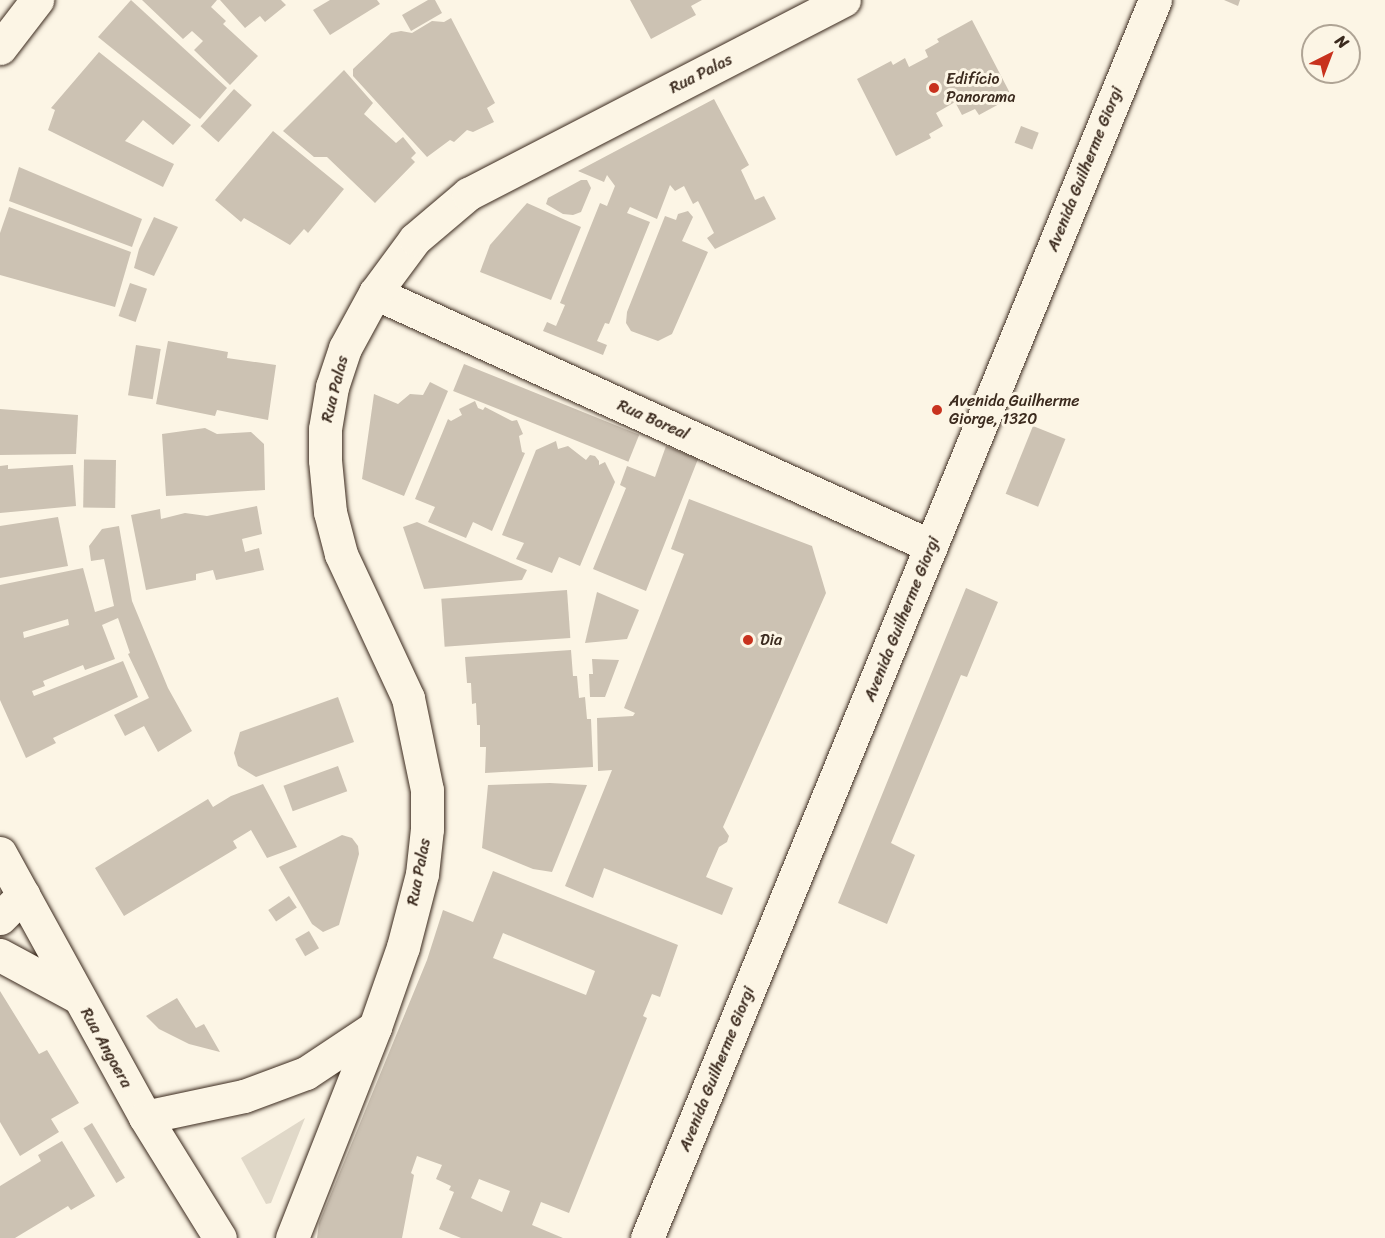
<!DOCTYPE html>
<html>
<head>
<meta charset="utf-8">
<style>
  body { margin:0 }
  #map { position:relative; width:1385px; height:1238px; overflow:hidden; background:#fcf5e5; font-family:Sriracha,sans-serif }
  div>[style] { position:absolute }
  .green>* { inset:0; background:#e0d8c8 }
  .building>* { inset:0; background:#ccc2b3; transform-origin:0 0 }
  .roads { filter:drop-shadow(0 0 2px #3b2a1e) drop-shadow(0 0 2px #3b2a1e) }
  .minor>* { height:33px; margin:-16.5px; padding:0 16.5px; transform-origin:16.5px; border-radius:16.5px; background:#fcf5e5 }
  .dots>* { width:16px; height:16px; translate:-50% -50%; box-sizing:border-box; border:3px solid #fcf5e5; border-radius:50% }
  span { translate:-50% -50%; white-space:nowrap; text-align:center; line-height:1.15; -webkit-text-stroke:6px #fcf5e5; paint-order:stroke }
  .street-label { font-size:16px; color:#3b2a1e }
  .poi-label { font-size:16px; color:#3b2a1e }
  .left { translate:0 -50%; text-align:left }
  .north { position:absolute; left:1301px; top:24px; width:60px; height:60px; box-sizing:border-box; background:#fcf5e5; border:2px solid #afa495; border-radius:50%; rotate:42deg; font-size:16px; font-weight:700; line-height:24px; text-align:center; color:#3b2a1e }
  .north::after { content:''; display:block; margin:auto; width:21px; height:27px; background:#c8321e; clip-path:polygon(50% 0,100% 100%,50% 72%,0 100%) }
</style>
</head>
<body>
<div id="map">
  <div class="green">
    <div style="clip-path:polygon(305px 1118px,271px 1203px,266px 1204px,241px 1158px)"></div>
  </div>
  <div class="building">
    <div style="clip-path:polygon(131px 0,227px 88px,200px 119px,98px 37px)"></div>
    <div style="clip-path:polygon(142px 0,217px 0,211px 7px,226px 21px,223px 24px,258px 56px,230px 85px,194px 50px,203px 41px,192px 31px,183px 39px)"></div>
    <div style="clip-path:polygon(220px 0,281px 0,286px 5px,265px 22px,260px 16px,245px 28px)"></div>
    <div style="clip-path:polygon(330px 0,377px 0,380px 4px,330px 35px,313px 10px)"></div>
    <div style="clip-path:polygon(428px 0,435px 0,442px 13px,411px 31px,402px 15px)"></div>
    <div style="clip-path:polygon(630px 0,702px 0,691px 6px,696px 15px,651px 39px)"></div>
    <div style="clip-path:polygon(1224px 0,1240px 0,1238px 6px)"></div>
    <div style="clip-path:polygon(451px 18px,495px 103px,487px 108px,494px 122px,473px 132px,467px 130px,454px 142px,450px 140px,427px 157px,353px 76px,353px 69px,391px 33px,401px 31px,412px 33px,432px 21px,444px 22px)"></div>
    <div style="clip-path:polygon(972px 20px,1012px 97px,979px 115px,975px 109px,962px 115px,955px 102px,936px 113px,943px 126px,929px 134px,931px 138px,896px 156px,857px 79px,891px 61px,893px 65px,905px 58px,909px 67px,928px 57px,925px 50px,939px 42px,937px 39px)"></div>
    <div style="clip-path:polygon(99px 52px,191px 125px,173px 145px,143px 120px,125px 141px,174px 164px,163px 187px,48px 130px,55px 110px,51px 108px)"></div>
    <div style="clip-path:polygon(344px 70px,373px 103px,364px 114px,396px 143px,403px 137px,416px 153px,411px 158px,415px 162px,375px 203px,327px 157px,314px 157px,283px 131px)"></div>
    <div style="left:234px;top:89px;width:24px;height:50px;rotate:42deg"></div>
    <div style="clip-path:polygon(714px 99px,749px 165px,741px 170px,755px 200px,764px 196px,776px 219px,715px 249px,707px 238px,714px 233px,698px 201px,693px 204px,684px 186px,675px 191px,670px 185px,657px 219px,630px 207px,627px 213px,650px 222px,609px 324px,605px 323px,597px 341px,607px 345px,603px 355px,543px 331px,547px 322px,556px 326px,565px 305px,560px 303px,600px 203px,607px 206px,615px 186px,607px 175px,604px 182px,578px 171px)"></div>
    <div style="left:1021px;top:126px;width:19px;height:18px;rotate:21deg"></div>
    <div style="clip-path:polygon(273px 131px,344px 189px,308px 233px,304px 229px,290px 245px,244px 218px,241px 222px,215px 200px)"></div>
    <div style="clip-path:polygon(19px 167px,142px 219px,132px 247px,9px 201px)"></div>
    <div style="clip-path:polygon(581px 180px,587px 180px,591px 188px,581px 212px,573px 215px,563px 214px,546px 204px,548px 198px)"></div>
    <div style="clip-path:polygon(527px 203px,581px 227px,551px 300px,480px 272px,490px 245px)"></div>
    <div style="clip-path:polygon(9px 207px,131px 252px,115px 307px,0 275px,0 233px)"></div>
    <div style="clip-path:polygon(688px 211px,693px 217px,682px 241px,708px 252px,672px 334px,658px 341px,631px 331px,626px 323px,627px 312px,665px 216px,676px 220px,678px 214px)"></div>
    <div style="clip-path:polygon(154px 217px,178px 227px,154px 276px,134px 268px,139px 249px)"></div>
    <div style="left:130px;top:283px;width:18px;height:35px;rotate:19deg"></div>
    <div style="clip-path:polygon(168px 341px,228px 352px,227px 358px,276px 365px,268px 420px,217px 410px,215px 416px,156px 404px)"></div>
    <div style="left:136px;top:345px;width:25px;height:51px;rotate:9deg"></div>
    <div style="left:464px;top:364px;width:189px;height:29px;rotate:22deg"></div>
    <div style="clip-path:polygon(430px 382px,448px 391px,404px 496px,362px 479px,374px 394px,398px 404px,410px 394px,423px 395px)"></div>
    <div style="clip-path:polygon(475px 401px,478px 408px,483px 410px,485px 407px,512px 421px,517px 420px,523px 434px,519px 436px,522px 452px,525px 453px,492px 531px,473px 522px,466px 538px,428px 522px,435px 507px,415px 499px,448px 419px,451px 421px,462px 415px,459px 409px)"></div>
    <div style="clip-path:polygon(0 409px,78px 415px,76px 454px,0 455px)"></div>
    <div style="left:1033px;top:426px;width:35px;height:73px;rotate:22deg"></div>
    <div style="clip-path:polygon(205px 428px,217px 434px,251px 432px,264px 444px,265px 490px,166px 496px,162px 434px)"></div>
    <div style="clip-path:polygon(556px 441px,558px 449px,568px 446px,586px 460px,590px 455px,595px 456px,599px 461px,599px 465px,605px 462px,615px 482px,580px 566px,559px 557px,552px 573px,516px 559px,524px 543px,502px 535px,536px 450px)"></div>
    <div style="clip-path:polygon(666px 446px,698px 459px,646px 591px,593px 569px,626px 488px,620px 485px,627px 466px,655px 477px)"></div>
    <div style="left:116px;top:460px;width:48px;height:32px;rotate:91deg"></div>
    <div style="clip-path:polygon(8px 465px,8px 469px,73px 465px,76px 506px,0 513px,0 466px)"></div>
    <div style="clip-path:polygon(689px 499px,812px 546px,826px 593px,723px 827px,729px 836px,727px 842px,719px 847px,706px 877px,733px 888px,722px 915px,604px 868px,593px 898px,565px 886px,612px 770px,598px 771px,597px 718px,633px 716px,635px 713px,624px 708px,684px 554px,671px 549px)"></div>
    <div style="clip-path:polygon(257px 506px,262px 534px,242px 539px,245px 552px,259px 548px,264px 570px,216px 580px,213px 570px,196px 574px,196px 580px,146px 590px,131px 515px,160px 509px,161px 519px,185px 513px,207px 516px)"></div>
    <div style="clip-path:polygon(58px 517px,68px 566px,0 578px,0 526px)"></div>
    <div style="clip-path:polygon(417px 522px,527px 570px,522px 580px,424px 589px,403px 527px)"></div>
    <div style="clip-path:polygon(evenodd,119px 526px,132px 601px,168px 688px,192px 731px,158px 752px,144px 726px,125px 736px,114px 715px,149px 698px,128px 654px,130px 653px,118px 618px,102px 625px,115px 659px,85px 670px,83px 665px,43px 681px,45px 686px,32px 691px,34px 696px,123px 661px,138px 697px,53px 738px,56px 743px,26px 758px,0 700px,0 585px,83px 568px,95px 612px,114px 606px,104px 559px,91px 561px,89px 546px,102px 529px,119px 526px,68px 619px,69px 625px,24px 638px,23px 632px,68px 619px)"></div>
    <div style="clip-path:polygon(966px 588px,998px 602px,967px 677px,961px 675px,891px 843px,915px 855px,887px 924px,838px 903px)"></div>
    <div style="left:567px;top:590px;width:48px;height:126px;rotate:86deg"></div>
    <div style="clip-path:polygon(597px 592px,639px 610px,627px 639px,585px 643px)"></div>
    <div style="clip-path:polygon(571px 650px,573px 676px,577px 676px,579px 698px,585px 697px,587px 719px,591px 719px,593px 767px,485px 773px,486px 747px,480px 747px,480px 725px,477px 725px,476px 703px,472px 704px,471px 683px,467px 683px,465px 657px)"></div>
    <div style="clip-path:polygon(592px 659px,619px 660px,605px 697px,590px 697px,589px 674px,593px 674px)"></div>
    <div style="clip-path:polygon(338px 697px,354px 742px,256px 777px,238px 766px,234px 753px,240px 732px)"></div>
    <div style="left:338px;top:766px;width:27px;height:58px;rotate:70deg"></div>
    <div style="clip-path:polygon(550px 783px,587px 785px,552px 872px,533px 869px,482px 848px,488px 785px)"></div>
    <div style="clip-path:polygon(263px 784px,297px 847px,267px 858px,251px 830px,233px 841px,237px 848px,124px 916px,95px 868px,208px 799px,213px 807px,231px 796px)"></div>
    <div style="clip-path:polygon(342px 835px,352px 838px,358px 846px,359px 854px,339px 925px,323px 932px,312px 924px,279px 867px)"></div>
    <div style="clip-path:polygon(evenodd,493px 871px,678px 945px,660px 997px,652px 994px,643px 1016px,647px 1018px,569px 1213px,541px 1202px,532px 1225px,563px 1238px,461px 1238px,439px 1229px,454px 1192px,449px 1190px,451px 1186px,436px 1179px,442px 1165px,417px 1156px,411px 1173px,414px 1175px,402px 1238px,317px 1238px,319px 1223px,427px 960px,443px 910px,473px 922px,493px 871px,503px 933px,595px 971px,586px 995px,493px 958px,503px 933px,493px 871px,479px 1179px,510px 1191px,502px 1212px,471px 1198px,479px 1179px)"></div>
    <div style="left:289px;top:896px;width:14px;height:25px;rotate:56deg"></div>
    <div style="left:309px;top:931px;width:20px;height:16px;rotate:60deg"></div>
    <div style="clip-path:polygon(0 991px,39px 1054px,47px 1050px,79px 1103px,51px 1119px,59px 1132px,20px 1156px,0 1122px)"></div>
    <div style="clip-path:polygon(177px 998px,196px 1028px,204px 1024px,220px 1052px,189px 1044px,159px 1029px,146px 1016px)"></div>
    <div style="left:92px;top:1123px;width:64px;height:10px;rotate:59deg"></div>
    <div style="clip-path:polygon(62px 1141px,95px 1196px,71px 1210px,68px 1206px,15px 1238px,0 1238px,0 1186px,41px 1161px,38px 1155px)"></div>
  </div>
  <div class="roads">
    <div class="minor">
      <div style="left:0;top:48px;width:61px;rotate:-52.4deg"></div>
      <div style="left:375px;top:293px;width:611px;rotate:24.47deg"></div>
      <div style="left:0;top:853px;width:301px;rotate:61.2deg"></div>
      <div style="left:145px;top:1117px;width:142px;rotate:58.2deg"></div>
      <div style="left:0;top:918px;width:33px;rotate:-45deg"></div>
      <div style="left:0;top:955px;width:89px;rotate:28.3deg"></div>
      <div style="left:145px;top:1117px;width:101px;rotate:-12deg"></div>
      <div style="left:244px;top:1096px;width:66px;rotate:-20.4deg"></div>
      <div style="left:306px;top:1073px;width:83px;rotate:-33.7deg"></div>
      <div style="left:375px;top:1027px;width:85px;rotate:-70.7deg"></div>
      <div style="left:403px;top:947px;width:75px;rotate:-75.4deg"></div>
      <div style="left:422px;top:874px;width:45px;rotate:-83.7deg"></div>
      <div style="left:427px;top:829px;width:39px;rotate:-90deg"></div>
      <div style="left:427px;top:790px;width:94px;rotate:-101.7deg"></div>
      <div style="left:408px;top:698px;width:159px;rotate:-115deg"></div>
      <div style="left:341px;top:554px;width:43px;rotate:-104.7deg"></div>
      <div style="left:330px;top:512px;width:52px;rotate:-95.5deg"></div>
      <div style="left:325px;top:460px;width:31px;rotate:-90deg"></div>
      <div style="left:325px;top:429px;width:43px;rotate:-80.5deg"></div>
      <div style="left:332px;top:387px;width:41px;rotate:-71.6deg"></div>
      <div style="left:345px;top:348px;width:63px;rotate:-61.4deg"></div>
      <div style="left:375px;top:293px;width:67px;rotate:-53.5deg"></div>
      <div style="left:415px;top:239px;width:70px;rotate:-40.3deg"></div>
      <div style="left:468px;top:194px;width:423px;rotate:-27.3deg"></div>
      <div style="left:292px;top:1238px;width:227px;rotate:-68.5deg"></div>
      <div style="left:647px;top:1238px;width:1338px;rotate:-67.69deg"></div>
    </div>
  </div>
  <div class="dots">
    <div style="left:934px;top:88px;background:#c8321e"></div>
    <div style="left:937px;top:410px;background:#c8321e"></div>
    <div style="left:748px;top:640px;background:#c8321e"></div>
  </div>
  <div class="street-label">
    <span style="left:701px;top:74px;rotate:-27deg">Rua Palas</span>
    <span style="left:1085px;top:169px;rotate:-68deg">Avenida Guilherme Giorgi</span>
    <span style="left:335px;top:389px;rotate:-76deg">Rua Palas</span>
    <span style="left:653px;top:420px;rotate:24deg">Rua Boreal</span>
    <span style="left:902px;top:619px;rotate:-68deg">Avenida Guilherme Giorgi</span>
    <span style="left:419px;top:872px;rotate:-79deg">Rua Palas</span>
    <span style="left:106px;top:1048px;rotate:61deg">Rua Angoera</span>
    <span style="left:717px;top:1069px;rotate:-68deg">Avenida Guilherme Giorgi</span>
  </div>
  <div class="poi-label">
    <span class="left" style="left:946px;top:88px">Edifício<br>Panorama</span>
    <span class="left" style="left:949px;top:410px">Avenida Guilherme<br>Giorge, 1320</span>
    <span class="left" style="left:760px;top:640px">Dia</span>
  </div>
  <div class="north">N</div>
</div>
</body>
</html>
